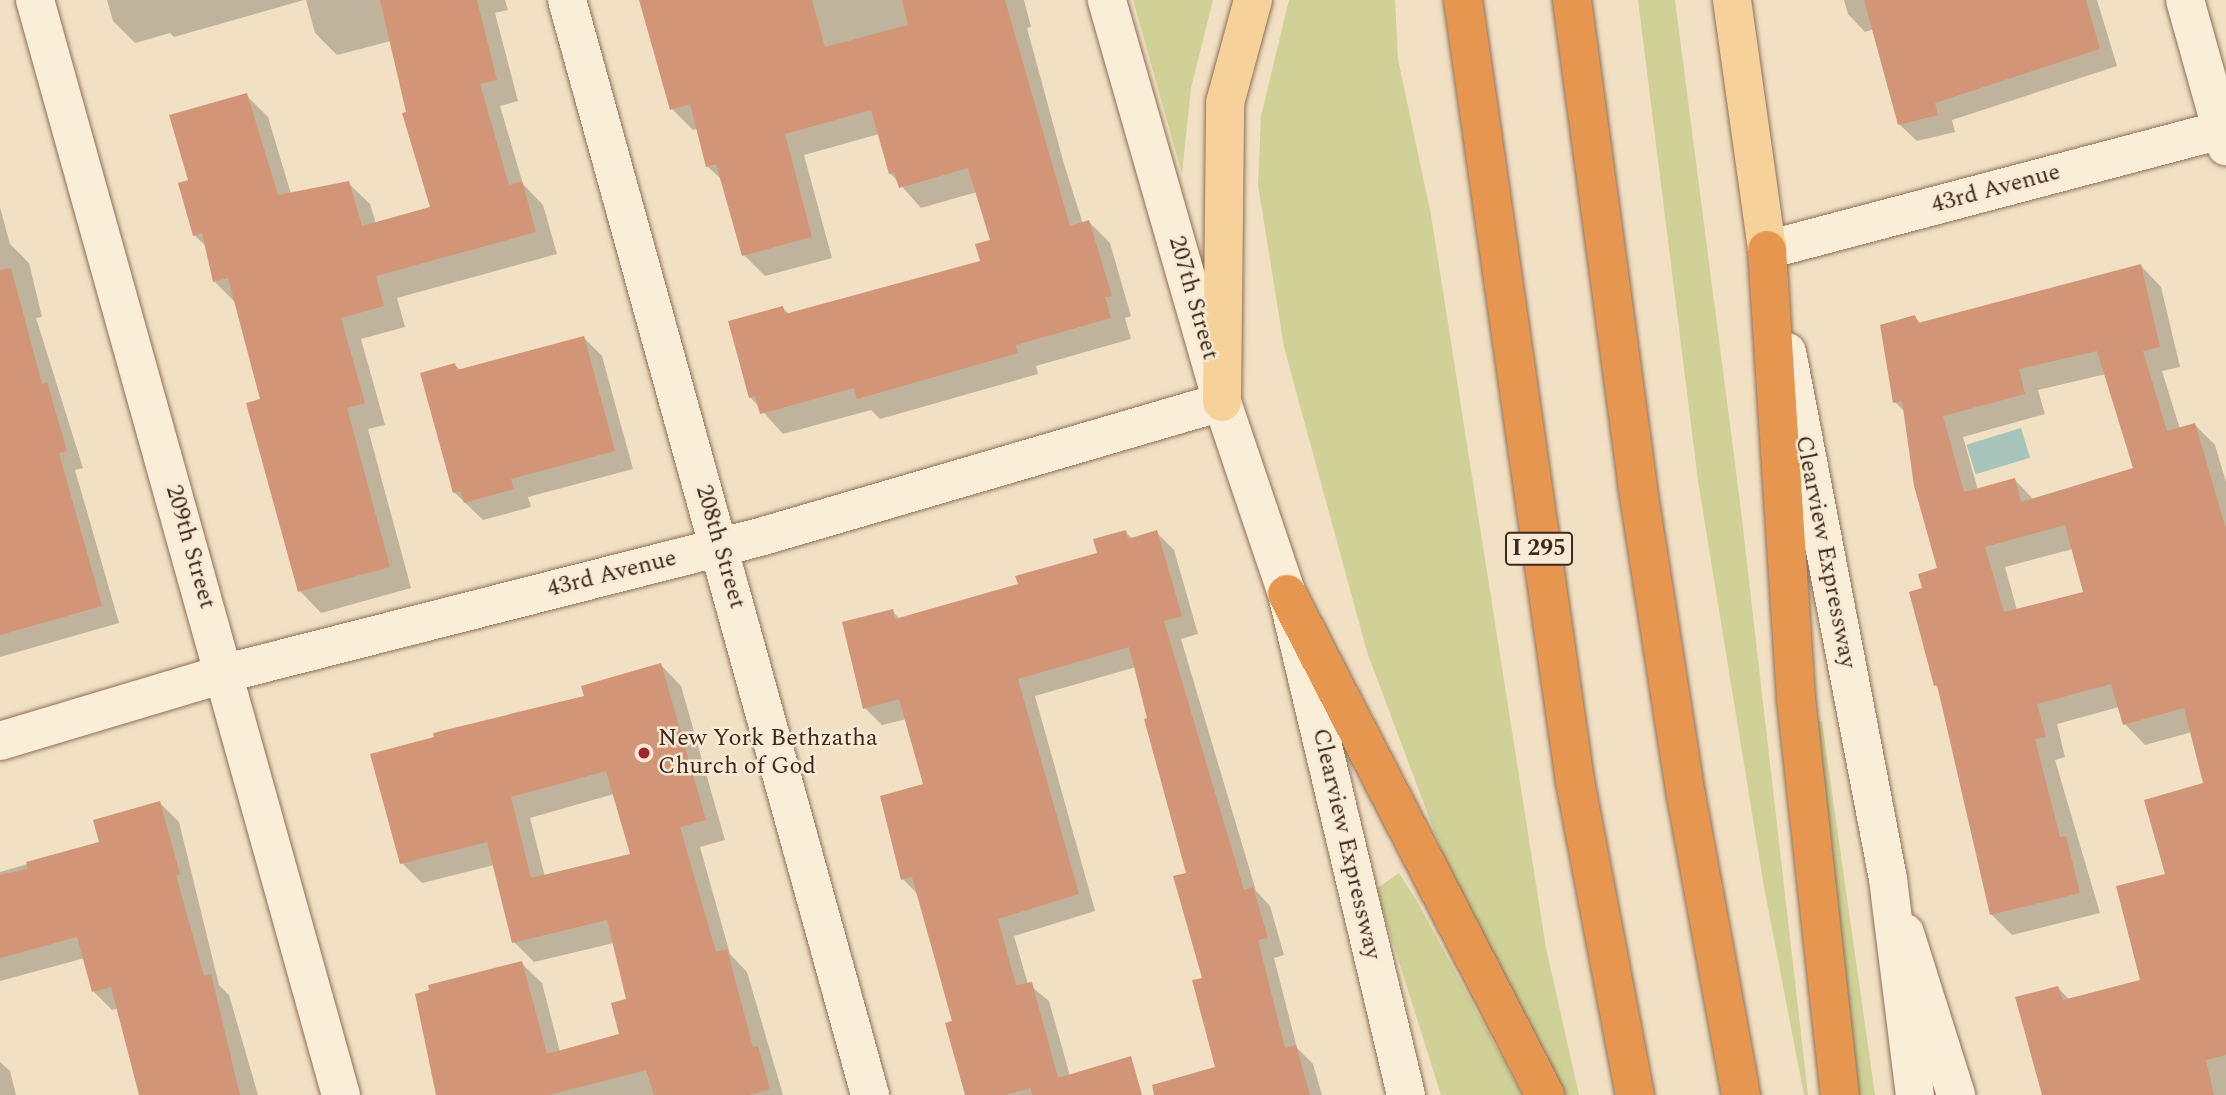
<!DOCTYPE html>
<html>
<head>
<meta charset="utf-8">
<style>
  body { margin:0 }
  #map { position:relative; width:2226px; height:1095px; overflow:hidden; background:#f1e0c4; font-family:Spectral,serif }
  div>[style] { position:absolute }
  .green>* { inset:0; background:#cfd197 }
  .water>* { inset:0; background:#a6c4b9; transform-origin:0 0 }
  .shadow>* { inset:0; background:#0003 }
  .building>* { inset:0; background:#d29577 }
  .roads { filter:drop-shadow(0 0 2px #8e7059) drop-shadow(0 0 2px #8e7059) }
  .street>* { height:38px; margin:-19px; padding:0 19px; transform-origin:19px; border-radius:19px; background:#fbeed8 }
  .secondary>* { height:38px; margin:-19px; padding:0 19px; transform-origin:19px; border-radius:19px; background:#fbeed8 }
  .primary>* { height:38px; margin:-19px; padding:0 19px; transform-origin:19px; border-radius:19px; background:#f7d19a }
  .highway>* { height:38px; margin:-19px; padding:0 19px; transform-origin:19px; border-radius:19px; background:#e6964f }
  .dots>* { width:19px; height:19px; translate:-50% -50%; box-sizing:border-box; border:4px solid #f8ead4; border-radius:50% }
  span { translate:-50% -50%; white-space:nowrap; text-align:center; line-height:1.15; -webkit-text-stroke:5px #f8ead4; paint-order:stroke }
  .shield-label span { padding:2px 5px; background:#f8ead4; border:2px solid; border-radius:5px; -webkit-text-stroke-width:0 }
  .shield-label { font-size:23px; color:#3d2a1e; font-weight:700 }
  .street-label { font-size:24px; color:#3d2a1e }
  .poi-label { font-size:24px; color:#3d2a1e }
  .left { translate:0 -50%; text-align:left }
</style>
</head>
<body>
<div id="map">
  <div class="green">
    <div style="clip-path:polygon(1133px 0,1213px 0,1191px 88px,1182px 174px)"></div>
    <div style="clip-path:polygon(1289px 0,1395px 0,1398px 59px,1431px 215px,1546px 948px,1579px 1095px,1560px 1095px,1460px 900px,1367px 652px,1284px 347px,1258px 185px,1261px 116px)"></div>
    <div style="clip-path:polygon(1638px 0,1675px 0,1740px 502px,1808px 1095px,1804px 1095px,1764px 887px,1698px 481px)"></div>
    <div style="clip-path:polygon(1809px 714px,1822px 722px,1875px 1095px,1856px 1095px)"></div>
    <div style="clip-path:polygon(1399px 873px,1418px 903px,1522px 1095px,1441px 1095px,1376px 889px)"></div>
  </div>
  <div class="water">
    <div style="left:2021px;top:428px;width:31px;height:57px;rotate:73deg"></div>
  </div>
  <div class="shadow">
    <div style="clip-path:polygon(107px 0,304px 0,174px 37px,170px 33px,135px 43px,113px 21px)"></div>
    <div style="clip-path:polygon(306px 0,505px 0,508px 10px,495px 13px,518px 101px,500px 106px,523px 184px,543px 205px,557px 254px,397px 298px,405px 327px,361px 339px,385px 425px,368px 429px,411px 588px,321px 613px,300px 591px,262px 400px,236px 303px,214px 281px,207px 247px,194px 235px,190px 181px,246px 95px,268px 117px,291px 194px,348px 183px,370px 204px,376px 224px,432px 208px,391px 41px,337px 55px,315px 33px)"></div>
    <div style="clip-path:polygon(641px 0,1024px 0,1031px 27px,1027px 28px,1064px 164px,1083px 224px,1089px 222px,1110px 243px,1131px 316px,1125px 318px,1131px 339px,1036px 366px,1038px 374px,880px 419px,871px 410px,783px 434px,750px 397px,783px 308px,790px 315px,982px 262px,992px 242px,977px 192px,921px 208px,890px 173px,879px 134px,804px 155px,832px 258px,765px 276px,744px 255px,723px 181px,707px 166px,698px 129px,693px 130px,672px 109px)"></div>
    <div style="clip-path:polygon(1844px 0,2097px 0,2117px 66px,1952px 120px,1955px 132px,1917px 141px,1899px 124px,1874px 29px,1865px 32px,1848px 14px)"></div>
    <div style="clip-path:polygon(0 207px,10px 244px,29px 263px,42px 317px,36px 318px,83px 468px,75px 470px,119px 623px,0 657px)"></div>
    <div style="clip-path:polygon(evenodd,2141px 266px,2161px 287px,2180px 367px,2162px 371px,2180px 429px,2195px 425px,2215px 445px,2226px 482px,2226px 1095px,2044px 1095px,2058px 988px,2070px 1000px,2142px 981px,2167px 875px,2206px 784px,2192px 732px,2145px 745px,2125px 724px,2119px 707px,2057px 724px,2065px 757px,2055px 760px,2100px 913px,2012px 935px,1992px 915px,1940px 690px,1935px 685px,1924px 590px,1939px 570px,1905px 412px,1895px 402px,1915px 317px,1921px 324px,2141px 266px,2106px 374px,2135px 469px,2034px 500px,2015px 480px,1978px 490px,1963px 437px,2045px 414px,2038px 390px,2106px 374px,2141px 266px,2073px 549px,2085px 593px,2017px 610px,2005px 567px,2073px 549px)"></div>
    <div style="clip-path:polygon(584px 338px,602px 356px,633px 469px,528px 497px,531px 507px,483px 520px,454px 492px,455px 365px,461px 371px)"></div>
    <div style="clip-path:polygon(1125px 532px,1133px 539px,1156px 532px,1174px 550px,1198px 634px,1181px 639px,1256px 891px,1270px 906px,1284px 955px,1274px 958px,1297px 1048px,1313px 1064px,1322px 1095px,1200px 1095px,1218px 1068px,1204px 979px,1188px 874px,1136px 667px,1035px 696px,1095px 911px,1014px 936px,1028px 984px,1049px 1001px,1070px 1076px,1125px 1095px,967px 1095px,954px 1022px,919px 896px,903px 879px,925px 785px,907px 719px,882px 725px,865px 708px,892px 611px,901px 620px,1020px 586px,1099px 554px)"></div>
    <div style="clip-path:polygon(evenodd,661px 665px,681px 686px,725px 840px,700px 847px,730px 954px,747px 972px,783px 1095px,456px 1095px,521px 963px,542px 983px,560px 1052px,621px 1035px,628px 1000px,614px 943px,534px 962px,514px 942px,494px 865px,422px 883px,402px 863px,587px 698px,661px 665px,614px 794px,632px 856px,545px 877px,530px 818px,614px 794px)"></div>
    <div style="clip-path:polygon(160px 803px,179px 822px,219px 985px,229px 995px,258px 1095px,141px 1095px,118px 1008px,112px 1010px,93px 991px,85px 958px,0 981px,0 872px,101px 843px)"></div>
    <div style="clip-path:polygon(0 1062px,10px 1071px,16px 1095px,0 1095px)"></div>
  </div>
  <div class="building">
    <div style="clip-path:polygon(380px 0,477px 0,497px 80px,480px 84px,509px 185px,522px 181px,536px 232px,376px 276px,384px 306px,341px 318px,365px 403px,347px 408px,390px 567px,298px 592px,246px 403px,260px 399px,228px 278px,213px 282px,202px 233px,193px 236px,178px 183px,188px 180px,169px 115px,247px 93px,278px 195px,349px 181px,362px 226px,430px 207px,402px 113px,406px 112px)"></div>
    <div style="clip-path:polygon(639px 0,812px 0,825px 47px,908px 25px,902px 0,1005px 0,1070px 226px,1089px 220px,1112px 296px,1105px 297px,1111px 318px,1016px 345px,1018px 353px,857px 399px,854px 388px,760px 414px,755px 396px,749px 398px,728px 321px,783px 306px,785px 314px,980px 261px,975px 244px,990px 240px,968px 168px,899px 188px,894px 172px,889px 174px,871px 110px,785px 134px,812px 237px,742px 256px,716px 164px,706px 167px,690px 104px,670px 110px)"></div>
    <div style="clip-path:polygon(1864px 0,2086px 0,2100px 49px,1935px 103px,1938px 115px,1898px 125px)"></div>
    <div style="clip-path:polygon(evenodd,2141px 264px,2160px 347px,2143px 351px,2167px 431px,2195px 423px,2226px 529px,2226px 1055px,2206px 1060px,2214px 1095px,2042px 1095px,2015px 997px,2058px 986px,2063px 1000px,2140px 980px,2116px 886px,2165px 874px,2144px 800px,2203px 783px,2184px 708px,2123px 725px,2111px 684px,2037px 704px,2046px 737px,2035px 739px,2060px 837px,2066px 836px,2080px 893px,1990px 915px,1937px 685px,1934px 686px,1909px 592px,1922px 588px,1918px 574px,1937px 568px,1914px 486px,1902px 401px,1893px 403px,1880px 325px,1915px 315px,1918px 323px,2141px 264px,2097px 351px,2133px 468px,2021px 502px,2015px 478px,1964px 492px,1943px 416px,2025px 394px,2019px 369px,2097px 351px,2141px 264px,2065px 525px,2083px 592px,2004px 612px,1985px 547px,2065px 525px)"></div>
    <div style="clip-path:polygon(11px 268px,42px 384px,47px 382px,67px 451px,59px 453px,102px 606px,0 635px,0 270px)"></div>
    <div style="clip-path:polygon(584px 336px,615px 451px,511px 479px,514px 489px,464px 503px,460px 491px,453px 493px,420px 373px,455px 363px,457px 370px)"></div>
    <div style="clip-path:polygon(1126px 530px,1128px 539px,1157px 530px,1182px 616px,1164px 621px,1244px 890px,1253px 887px,1268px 938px,1258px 940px,1285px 1048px,1296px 1045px,1310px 1095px,1154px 1095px,1152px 1085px,1215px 1067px,1192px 980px,1202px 978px,1173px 876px,1186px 873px,1144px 719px,1147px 718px,1129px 647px,1018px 679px,1079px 894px,998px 919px,1016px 985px,1032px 982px,1058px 1078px,1131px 1056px,1142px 1095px,1032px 1095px,1031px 1088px,1004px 1095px,965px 1095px,945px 1023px,952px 1021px,912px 877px,901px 880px,880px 796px,923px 784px,899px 699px,863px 709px,842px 622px,893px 609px,895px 619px,1018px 584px,1015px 576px,1097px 553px,1093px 539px)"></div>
    <div style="clip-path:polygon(evenodd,661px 663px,706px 820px,680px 827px,716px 952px,727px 949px,753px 1047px,758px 1046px,770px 1089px,750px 1095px,654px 1095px,646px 1070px,549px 1095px,436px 1095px,415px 994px,429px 990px,428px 985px,522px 961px,547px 1054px,619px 1034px,611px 1003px,626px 999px,607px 920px,512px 943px,487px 842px,400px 864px,370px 754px,434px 737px,433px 733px,584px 696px,581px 686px,661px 663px,606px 771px,630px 854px,531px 878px,511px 797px,606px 771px)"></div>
    <div style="clip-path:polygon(160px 801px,180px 874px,176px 875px,204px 976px,211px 974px,240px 1095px,139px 1095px,111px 987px,92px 992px,77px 937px,0 958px,0 875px,28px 869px,26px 862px,99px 842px,93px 820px)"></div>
  </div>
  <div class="roads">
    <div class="street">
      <div style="left:35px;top:0;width:1137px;rotate:74.39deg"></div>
      <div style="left:567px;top:0;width:1136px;rotate:74.53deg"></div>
      <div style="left:2185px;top:0;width:152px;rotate:74.3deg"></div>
      <div style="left:1767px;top:250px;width:475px;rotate:-14.8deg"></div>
      <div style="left:0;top:741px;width:236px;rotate:-16.7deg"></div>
      <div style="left:226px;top:673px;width:551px;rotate:-14.29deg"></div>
      <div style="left:760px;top:537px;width:481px;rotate:-16.3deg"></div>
      <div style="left:1222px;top:402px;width:418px;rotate:-106deg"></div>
      <div style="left:1905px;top:933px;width:170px;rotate:72.5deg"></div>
    </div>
    <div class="secondary">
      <div style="left:1787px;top:352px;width:537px;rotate:79.15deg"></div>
      <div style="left:1888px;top:879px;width:218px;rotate:82.9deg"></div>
      <div style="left:1222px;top:402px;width:203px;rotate:71.3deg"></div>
      <div style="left:1287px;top:594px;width:515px;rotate:76.64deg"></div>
    </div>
    <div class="primary">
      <div style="left:1732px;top:0;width:252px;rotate:82deg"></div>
      <div style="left:1222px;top:402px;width:299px;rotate:-89.4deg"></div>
      <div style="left:1225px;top:103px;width:107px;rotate:-74.8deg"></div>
    </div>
    <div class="highway">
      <div style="left:1463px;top:0;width:789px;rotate:81.84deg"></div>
      <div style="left:1575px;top:781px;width:320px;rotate:79.2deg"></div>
      <div style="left:1572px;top:0;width:487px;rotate:82.3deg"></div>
      <div style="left:1637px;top:483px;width:316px;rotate:81.1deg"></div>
      <div style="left:1686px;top:795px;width:305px;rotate:79.6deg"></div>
      <div style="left:1767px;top:250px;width:449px;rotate:86.3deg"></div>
      <div style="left:1796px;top:698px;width:399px;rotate:83.7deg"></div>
      <div style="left:1287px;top:594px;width:564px;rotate:62.75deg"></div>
    </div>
  </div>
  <div class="dots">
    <div style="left:644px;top:753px;background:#a12430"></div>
  </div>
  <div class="shield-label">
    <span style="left:1539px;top:549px">I 295</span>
  </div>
  <div class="street-label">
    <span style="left:1996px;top:189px;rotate:-15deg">43rd Avenue</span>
    <span style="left:1193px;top:298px;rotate:74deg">207th Street</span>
    <span style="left:190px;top:547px;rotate:74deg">209th Street</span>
    <span style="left:720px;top:547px;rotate:74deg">208th Street</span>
    <span style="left:1825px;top:552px;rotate:79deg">Clearview Expressway</span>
    <span style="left:612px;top:574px;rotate:-14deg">43rd Avenue</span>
    <span style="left:1346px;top:844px;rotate:77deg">Clearview Expressway</span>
  </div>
  <div class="poi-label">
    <span class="left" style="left:658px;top:753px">New York Bethzatha<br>Church of God</span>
  </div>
</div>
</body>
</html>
